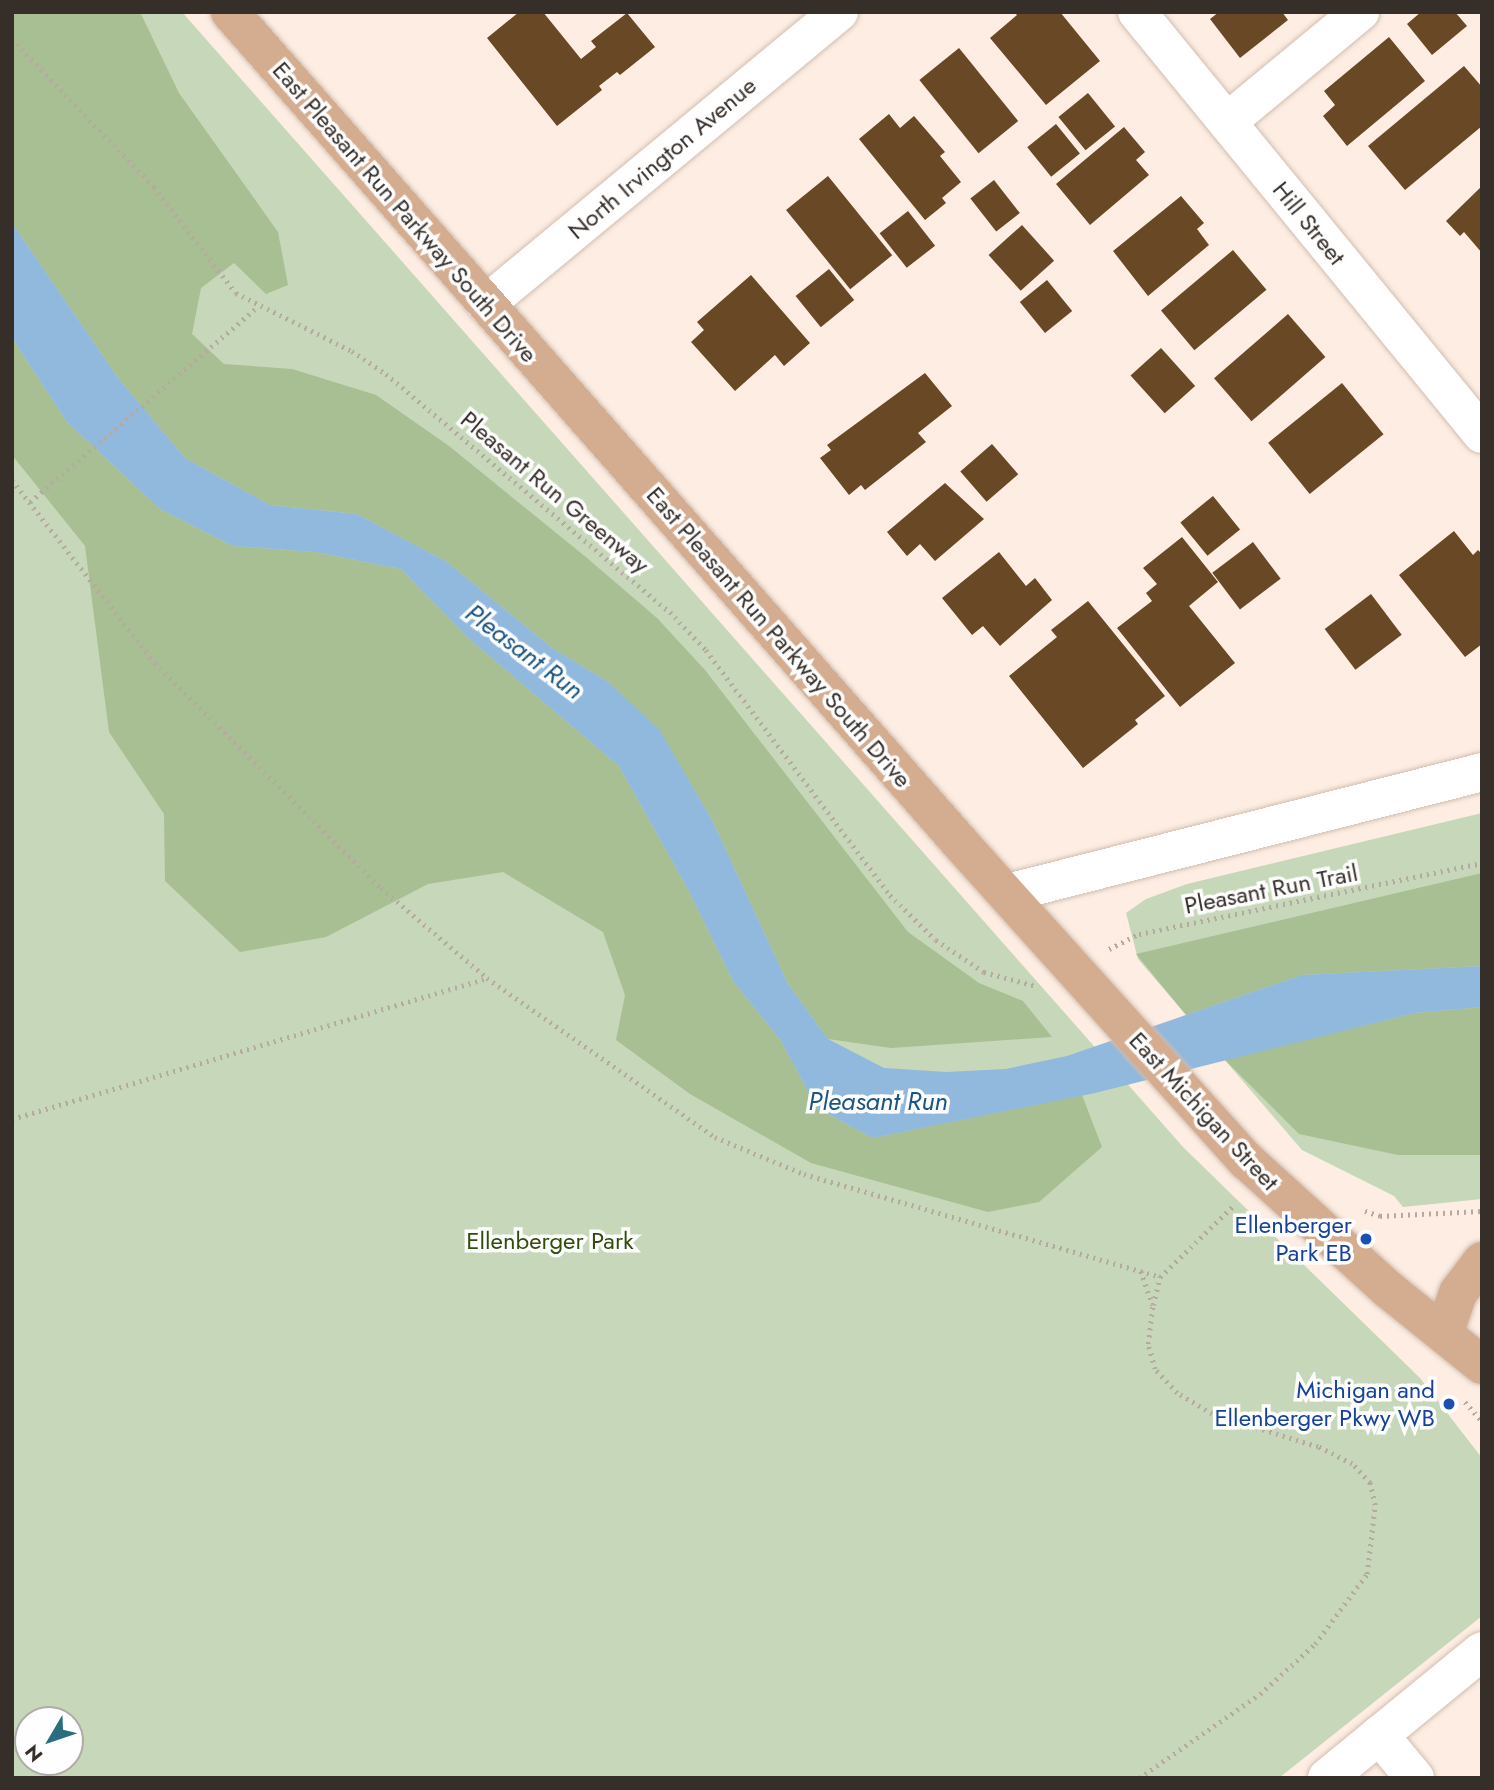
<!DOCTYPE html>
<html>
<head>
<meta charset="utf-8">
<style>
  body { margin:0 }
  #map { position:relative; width:1494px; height:1790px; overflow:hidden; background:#fdede2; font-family:Jost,sans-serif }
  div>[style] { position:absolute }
  .green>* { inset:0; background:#c7d7b9 }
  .forest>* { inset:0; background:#a7bf92 }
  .water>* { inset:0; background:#91b8dd }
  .building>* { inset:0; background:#694825; transform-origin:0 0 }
  .path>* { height:4.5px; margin-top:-2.25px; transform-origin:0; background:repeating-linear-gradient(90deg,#b6a9a0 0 2px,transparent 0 7px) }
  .roads { filter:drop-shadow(0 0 2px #d1beb1) drop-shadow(0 0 2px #d1beb1) }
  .minor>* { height:38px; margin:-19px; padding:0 19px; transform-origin:19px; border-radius:19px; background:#fff }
  .major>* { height:38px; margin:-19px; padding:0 19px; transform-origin:19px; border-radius:19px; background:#d4ac90 }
  .dots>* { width:19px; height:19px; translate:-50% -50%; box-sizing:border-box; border:4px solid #fefefe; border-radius:50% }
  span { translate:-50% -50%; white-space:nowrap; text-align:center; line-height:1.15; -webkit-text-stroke:7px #fefefe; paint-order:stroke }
  .street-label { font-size:24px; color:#362e29 }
  .transit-label { font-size:24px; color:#164399 }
  .right { translate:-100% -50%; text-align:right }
  .park-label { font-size:24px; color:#304d0a }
  .water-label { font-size:26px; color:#1a5583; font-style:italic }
  .frame { position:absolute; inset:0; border:14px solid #362e29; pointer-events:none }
  .north { position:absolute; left:14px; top:1706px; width:70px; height:70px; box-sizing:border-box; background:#fefefe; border:2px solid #aeaba9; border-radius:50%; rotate:231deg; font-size:19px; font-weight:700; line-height:28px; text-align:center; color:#362e29 }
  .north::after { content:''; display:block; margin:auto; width:24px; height:32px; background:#296d7e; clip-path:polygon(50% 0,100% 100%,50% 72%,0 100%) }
</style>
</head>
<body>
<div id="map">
  <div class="green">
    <div style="clip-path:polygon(evenodd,12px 12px,182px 12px,1183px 1147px,1420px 1378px,1482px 1458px,1482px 1616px,1279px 1778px,12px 1778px,12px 12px,28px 1720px,70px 1720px,70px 1762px,28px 1762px,28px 1720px)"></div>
    <div style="clip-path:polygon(1482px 813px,1482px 1199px,1403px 1207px,1394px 1196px,1302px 1150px,1138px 959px,1126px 913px,1146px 899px,1187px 884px)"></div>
  </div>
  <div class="forest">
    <div style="clip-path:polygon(12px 12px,140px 12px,179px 93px,278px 232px,288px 285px,266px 294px,234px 263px,201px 288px,192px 334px,224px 364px,292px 369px,376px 395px,449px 446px,587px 558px,657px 618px,705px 670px,908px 932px,979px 983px,1023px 1001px,1052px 1037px,891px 1048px,828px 1039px,788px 984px,712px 820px,659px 730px,607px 681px,552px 648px,447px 562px,357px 514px,270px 505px,185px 458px,118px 378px,12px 223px)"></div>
    <div style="clip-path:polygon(12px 338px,67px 422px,160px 509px,233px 546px,315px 552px,401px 569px,468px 638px,619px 766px,690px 893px,733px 981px,781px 1041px,817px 1108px,873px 1138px,1082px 1095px,1102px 1147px,1039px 1202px,988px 1212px,811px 1163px,690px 1094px,616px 1040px,625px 995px,603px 932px,503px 872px,428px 884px,326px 937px,240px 952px,165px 881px,164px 814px,109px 732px,85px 546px,12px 455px)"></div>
    <div style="clip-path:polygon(1482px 873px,1482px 966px,1302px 975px,1186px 1015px,1136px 954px)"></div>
    <div style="clip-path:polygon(1482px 1007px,1482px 1155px,1398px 1155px,1299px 1134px,1225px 1060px,1415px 1013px)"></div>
  </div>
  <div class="water">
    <div style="clip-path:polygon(12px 223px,118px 378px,185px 458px,270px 505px,357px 514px,447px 562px,552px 648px,607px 681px,659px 729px,712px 820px,788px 984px,828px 1039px,884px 1068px,946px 1072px,1006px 1069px,1067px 1056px,1302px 975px,1482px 966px,1482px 1007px,1415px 1013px,1095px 1093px,873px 1138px,817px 1108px,781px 1041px,733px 981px,690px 893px,619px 766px,468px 638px,401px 569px,315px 552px,233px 546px,160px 509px,67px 422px,12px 338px)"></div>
  </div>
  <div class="building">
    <div style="clip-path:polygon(519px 12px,543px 12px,581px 59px,596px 47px,591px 41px,627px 13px,655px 47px,620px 75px,617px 72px,599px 86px,602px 90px,557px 126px,487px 38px)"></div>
    <div style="clip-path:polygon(1014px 12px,1060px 12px,1100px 61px,1046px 105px,990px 38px,1017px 15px)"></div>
    <div style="clip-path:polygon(1219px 12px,1282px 12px,1288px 20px,1240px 58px,1210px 19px)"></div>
    <div style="clip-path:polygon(1421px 12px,1455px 12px,1467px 26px,1432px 55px,1407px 24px)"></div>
    <div style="clip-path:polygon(1389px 37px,1425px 81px,1347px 146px,1323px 116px,1335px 105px,1324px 91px)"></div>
    <div style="left:959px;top:48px;width:94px;height:51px;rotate:51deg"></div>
    <div style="clip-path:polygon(1464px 66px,1482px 87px,1482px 126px,1405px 190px,1368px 146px)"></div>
    <div style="left:1088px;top:93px;width:43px;height:38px;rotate:51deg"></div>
    <div style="clip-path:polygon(889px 114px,900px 128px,914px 116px,945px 152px,940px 156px,961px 182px,942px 198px,946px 203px,925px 220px,859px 139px)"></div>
    <div style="left:1056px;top:124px;width:38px;height:37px;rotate:51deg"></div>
    <div style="clip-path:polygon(1124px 127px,1145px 152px,1136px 160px,1149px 175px,1090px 225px,1056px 184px)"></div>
    <div style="left:828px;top:176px;width:102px;height:54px;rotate:51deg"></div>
    <div style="left:994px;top:180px;width:42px;height:30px;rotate:52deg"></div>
    <div style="clip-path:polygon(1482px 186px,1482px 253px,1464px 232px,1460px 236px,1446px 221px)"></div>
    <div style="clip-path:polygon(1181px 196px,1204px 223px,1197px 229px,1209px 245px,1148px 296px,1113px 251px)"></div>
    <div style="left:908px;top:211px;width:44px;height:36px;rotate:52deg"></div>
    <div style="left:1022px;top:225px;width:48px;height:45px;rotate:48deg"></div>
    <div style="left:1233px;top:250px;width:52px;height:94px;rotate:50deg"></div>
    <div style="left:829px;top:269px;width:40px;height:43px;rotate:51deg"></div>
    <div style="clip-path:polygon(751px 275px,810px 343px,784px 366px,775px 355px,735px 391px,691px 342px,704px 330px,697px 322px)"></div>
    <div style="left:1047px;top:280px;width:40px;height:35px;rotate:51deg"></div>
    <div style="left:1288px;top:314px;width:57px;height:98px;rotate:49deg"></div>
    <div style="left:1161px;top:348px;width:51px;height:41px;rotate:48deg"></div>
    <div style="clip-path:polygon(925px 373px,952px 406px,918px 433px,926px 442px,865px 490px,861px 485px,849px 495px,820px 458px,831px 450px,827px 445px)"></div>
    <div style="left:1342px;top:383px;width:66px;height:95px;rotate:51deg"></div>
    <div style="left:992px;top:444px;width:40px;height:42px;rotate:49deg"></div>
    <div style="clip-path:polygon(945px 483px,984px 519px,935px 561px,920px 544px,907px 556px,887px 532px)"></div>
    <div style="left:1213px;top:496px;width:43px;height:42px;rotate:51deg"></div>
    <div style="clip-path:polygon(1454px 531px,1473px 555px,1478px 550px,1482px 554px,1482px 644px,1465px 657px,1399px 575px)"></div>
    <div style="clip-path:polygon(1182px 537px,1218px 582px,1189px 606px,1235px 663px,1180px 707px,1117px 628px,1152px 601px,1146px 593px,1157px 584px,1143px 568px)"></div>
    <div style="left:1253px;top:542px;width:46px;height:51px;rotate:53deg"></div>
    <div style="clip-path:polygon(999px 552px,1026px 586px,1035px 578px,1052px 600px,1000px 646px,983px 626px,972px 635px,942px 598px)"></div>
    <div style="left:1371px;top:594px;width:51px;height:58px;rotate:53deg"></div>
    <div style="clip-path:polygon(1088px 601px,1165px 696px,1135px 720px,1138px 724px,1083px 768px,1009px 676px,1057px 637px,1051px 630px)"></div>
  </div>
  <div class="path">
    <div style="left:12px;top:39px;width:205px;rotate:46.2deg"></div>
    <div style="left:154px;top:187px;width:134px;rotate:52.3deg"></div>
    <div style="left:236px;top:293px;width:130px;rotate:26.6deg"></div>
    <div style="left:352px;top:351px;width:41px;rotate:34.1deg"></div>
    <div style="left:386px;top:374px;width:371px;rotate:40deg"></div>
    <div style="left:670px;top:612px;width:52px;rotate:46.5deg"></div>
    <div style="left:706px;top:650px;width:306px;rotate:53.1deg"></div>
    <div style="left:890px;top:895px;width:64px;rotate:44.4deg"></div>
    <div style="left:936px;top:940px;width:58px;rotate:33.7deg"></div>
    <div style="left:984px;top:972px;width:54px;rotate:15.1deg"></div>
    <div style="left:12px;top:480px;width:232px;rotate:52deg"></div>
    <div style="left:155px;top:663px;width:319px;rotate:44.9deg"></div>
    <div style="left:381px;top:888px;width:139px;rotate:40.3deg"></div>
    <div style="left:487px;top:978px;width:278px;rotate:34.9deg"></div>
    <div style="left:715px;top:1137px;width:96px;rotate:22.6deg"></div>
    <div style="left:804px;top:1174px;width:371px;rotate:16.1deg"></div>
    <div style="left:1160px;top:1277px;width:103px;rotate:-44.2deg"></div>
    <div style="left:30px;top:502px;width:301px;rotate:-40.6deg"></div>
    <div style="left:1109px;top:949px;width:34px;rotate:-27deg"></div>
    <div style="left:1139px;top:934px;width:350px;rotate:-11.7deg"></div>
    <div style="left:12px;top:1119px;width:495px;rotate:-16.5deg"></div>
    <div style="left:1365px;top:1211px;width:16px;rotate:18deg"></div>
    <div style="left:1380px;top:1216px;width:102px;rotate:-2.8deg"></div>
    <div style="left:1141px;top:1271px;width:36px;rotate:71deg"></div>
    <div style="left:1153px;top:1305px;width:29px;rotate:-76deg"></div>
    <div style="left:1465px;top:1402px;width:25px;rotate:48deg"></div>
    <div style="left:1139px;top:1778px;width:147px;rotate:-34.8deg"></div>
    <div style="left:1260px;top:1694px;width:74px;rotate:-42.3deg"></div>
    <div style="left:1315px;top:1644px;width:87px;rotate:-53.4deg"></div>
    <div style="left:1367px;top:1574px;width:69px;rotate:-83.4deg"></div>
    <div style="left:1375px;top:1505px;width:23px;rotate:-103deg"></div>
    <div style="left:1370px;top:1483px;width:26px;rotate:-133deg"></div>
    <div style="left:1352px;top:1464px;width:38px;rotate:-153deg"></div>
    <div style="left:1318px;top:1447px;width:111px;rotate:-162.7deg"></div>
    <div style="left:1212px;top:1414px;width:41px;rotate:-149deg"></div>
    <div style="left:1177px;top:1393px;width:33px;rotate:-133deg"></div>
    <div style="left:1155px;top:1369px;width:26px;rotate:-106deg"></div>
    <div style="left:1148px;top:1344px;width:39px;rotate:-83deg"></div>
  </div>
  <div class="roads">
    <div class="minor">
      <div style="left:1137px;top:12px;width:545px;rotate:50.73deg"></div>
      <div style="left:1227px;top:122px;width:173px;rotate:-39.6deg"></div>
      <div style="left:486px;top:304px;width:458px;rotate:-39.6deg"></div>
      <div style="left:1008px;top:893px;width:489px;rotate:-14.3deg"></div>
      <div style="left:1379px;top:1735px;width:56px;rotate:50.1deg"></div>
      <div style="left:1327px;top:1778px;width:200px;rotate:-39.3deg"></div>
    </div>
    <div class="major">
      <div style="left:230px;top:12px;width:1109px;rotate:48.69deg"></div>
      <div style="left:962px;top:845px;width:426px;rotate:48deg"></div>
      <div style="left:1247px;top:1161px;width:192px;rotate:42.3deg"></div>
      <div style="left:1389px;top:1290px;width:119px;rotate:38.9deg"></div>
      <div style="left:1445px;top:1331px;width:40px;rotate:-71.1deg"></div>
      <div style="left:1458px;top:1293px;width:40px;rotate:-53deg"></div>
    </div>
  </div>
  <div class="dots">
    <div style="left:1366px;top:1239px;background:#1a4fb4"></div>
    <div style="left:1449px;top:1404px;background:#1a4fb4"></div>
  </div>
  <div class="street-label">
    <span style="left:662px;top:158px;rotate:-40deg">North Irvington Avenue</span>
    <span style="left:405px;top:212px;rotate:49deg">East Pleasant Run Parkway South Drive</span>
    <span style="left:1309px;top:223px;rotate:51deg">Hill Street</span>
    <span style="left:555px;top:492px;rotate:40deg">Pleasant Run Greenway</span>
    <span style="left:779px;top:637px;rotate:49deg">East Pleasant Run Parkway South Drive</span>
    <span style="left:1271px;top:889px;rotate:-11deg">Pleasant Run Trail</span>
    <span style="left:1204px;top:1111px;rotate:47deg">East Michigan Street</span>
  </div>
  <div class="transit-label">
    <span class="right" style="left:1352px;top:1239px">Ellenberger<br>Park EB</span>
    <span class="right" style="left:1435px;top:1404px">Michigan and<br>Ellenberger Pkwy WB</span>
  </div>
  <div class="park-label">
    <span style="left:550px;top:1241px">Ellenberger Park</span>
  </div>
  <div class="water-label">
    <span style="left:524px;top:652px;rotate:37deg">Pleasant Run</span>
    <span style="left:878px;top:1102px">Pleasant Run</span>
  </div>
  <div class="frame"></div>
  <div class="north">N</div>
</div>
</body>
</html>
